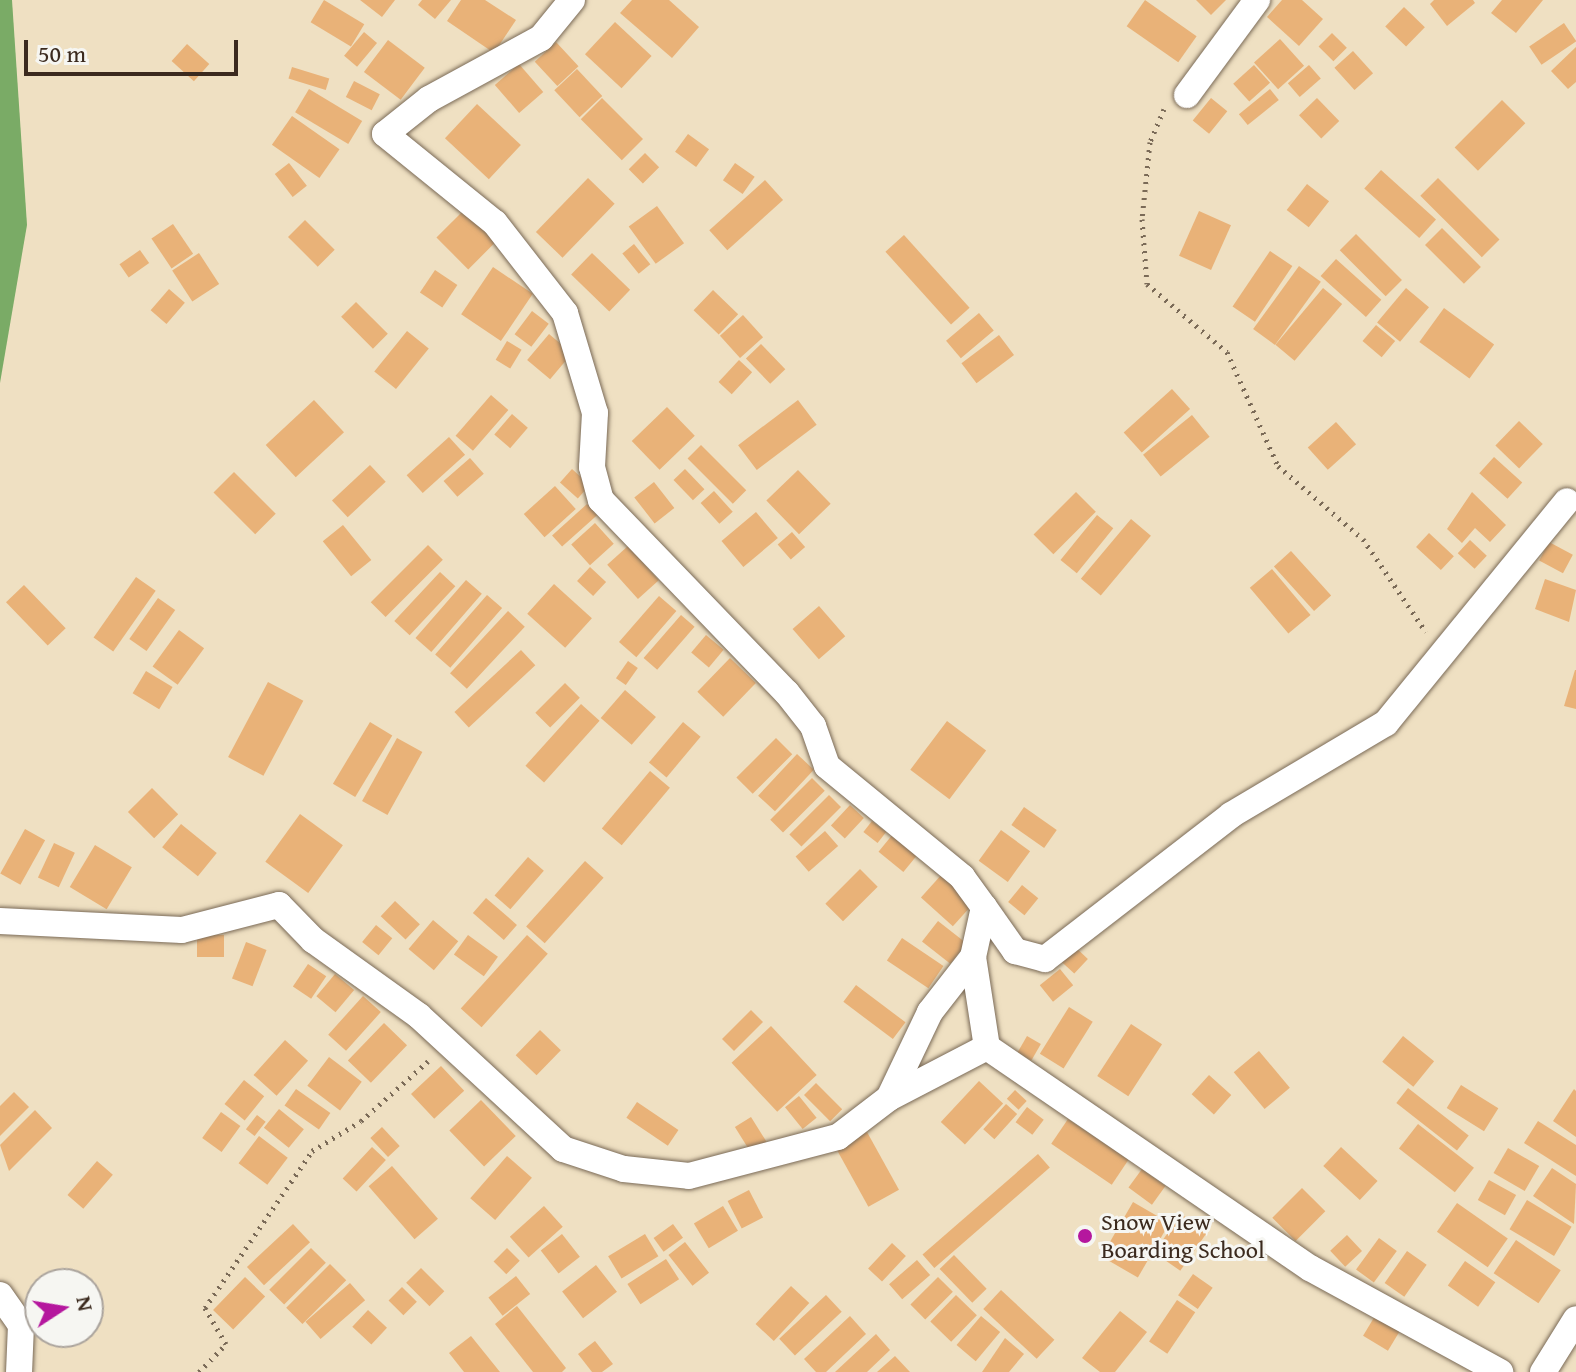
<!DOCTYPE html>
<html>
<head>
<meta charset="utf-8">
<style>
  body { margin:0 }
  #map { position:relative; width:1576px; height:1372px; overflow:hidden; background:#efe0c2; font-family:"Gentium Book Plus",serif }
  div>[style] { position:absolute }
  .forest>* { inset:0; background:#7aab66 }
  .building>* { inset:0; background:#e9b278; transform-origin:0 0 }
  .path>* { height:5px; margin-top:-2.5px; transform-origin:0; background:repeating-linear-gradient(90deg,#7a6a57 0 2px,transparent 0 8px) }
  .roads { filter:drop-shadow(0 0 2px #7a6a57) drop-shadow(0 0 2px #7a6a57) }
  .street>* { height:26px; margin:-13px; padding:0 13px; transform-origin:13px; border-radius:13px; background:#fff }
  .dots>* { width:22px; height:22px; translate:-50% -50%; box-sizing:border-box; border:4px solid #f6f6f2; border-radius:50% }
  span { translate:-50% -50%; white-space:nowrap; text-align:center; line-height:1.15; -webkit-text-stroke:6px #f6f6f2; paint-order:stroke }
  .poi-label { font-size:24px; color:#3b2a1e }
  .left { translate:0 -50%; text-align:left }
  .north { position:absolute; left:24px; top:1268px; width:80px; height:80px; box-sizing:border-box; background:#f6f6f2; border:2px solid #aba49d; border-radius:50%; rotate:78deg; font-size:22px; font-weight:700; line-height:32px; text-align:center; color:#3b2a1e }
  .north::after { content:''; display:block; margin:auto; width:28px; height:36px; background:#b5179e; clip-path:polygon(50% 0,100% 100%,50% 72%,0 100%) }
  .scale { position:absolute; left:24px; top:40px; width:214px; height:36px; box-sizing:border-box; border:4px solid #3b2a1e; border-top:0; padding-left:10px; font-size:24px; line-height:28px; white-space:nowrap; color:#3b2a1e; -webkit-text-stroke:6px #f6f6f2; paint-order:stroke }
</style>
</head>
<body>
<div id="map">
  <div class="forest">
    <div style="clip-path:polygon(0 0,12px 0,27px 225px,0 383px)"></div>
  </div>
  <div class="building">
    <div style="left:324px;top:0;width:47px;height:26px;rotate:31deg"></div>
    <div style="clip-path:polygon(360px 0,395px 0,382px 17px)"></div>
    <div style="clip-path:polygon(422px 0,451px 0,435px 19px,418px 5px)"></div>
    <div style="clip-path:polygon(461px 0,485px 0,516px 20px,494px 53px,447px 21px)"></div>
    <div style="clip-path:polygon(632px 0,669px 0,699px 27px,672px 58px,620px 13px)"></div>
    <div style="left:1145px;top:0;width:63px;height:32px;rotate:35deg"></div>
    <div style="clip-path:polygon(1196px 0,1226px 0,1211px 15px)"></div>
    <div style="clip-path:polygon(1282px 0,1302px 0,1323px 19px,1299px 46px,1267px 17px)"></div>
    <div style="clip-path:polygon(1434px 0,1473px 0,1475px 3px,1447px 26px,1430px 4px)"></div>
    <div style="clip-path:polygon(1502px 0,1543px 0,1516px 33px,1491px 13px)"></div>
    <div style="left:1404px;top:7px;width:29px;height:27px;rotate:44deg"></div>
    <div style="left:615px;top:22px;width:50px;height:44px;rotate:43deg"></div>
    <div style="left:1564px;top:23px;width:22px;height:42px;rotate:56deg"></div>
    <div style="left:364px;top:32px;width:17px;height:31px;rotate:40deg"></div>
    <div style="left:1332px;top:33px;width:21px;height:19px;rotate:45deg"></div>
    <div style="left:1280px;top:39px;width:36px;height:35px;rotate:48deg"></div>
    <div style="left:388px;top:40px;width:46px;height:40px;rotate:37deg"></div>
    <div style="left:556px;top:42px;width:33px;height:29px;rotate:47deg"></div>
    <div style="left:187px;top:44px;width:30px;height:23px;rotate:42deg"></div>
    <div style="clip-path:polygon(1576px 47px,1576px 82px,1568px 89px,1551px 71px)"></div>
    <div style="left:1353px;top:51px;width:30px;height:25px;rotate:48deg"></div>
    <div style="left:519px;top:64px;width:37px;height:32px;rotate:49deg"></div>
    <div style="left:1254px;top:65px;width:24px;height:28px;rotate:48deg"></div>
    <div style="left:1309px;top:65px;width:18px;height:28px;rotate:49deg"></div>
    <div style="left:292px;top:67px;width:39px;height:12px;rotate:17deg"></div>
    <div style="left:577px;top:69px;width:37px;height:31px;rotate:47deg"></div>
    <div style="left:354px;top:81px;width:29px;height:18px;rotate:27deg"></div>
    <div style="left:309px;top:89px;width:62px;height:27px;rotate:31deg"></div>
    <div style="left:1270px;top:89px;width:14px;height:40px;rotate:51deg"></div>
    <div style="left:602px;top:98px;width:58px;height:30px;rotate:45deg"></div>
    <div style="left:1211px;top:98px;width:21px;height:29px;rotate:39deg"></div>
    <div style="left:1317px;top:98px;width:32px;height:25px;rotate:46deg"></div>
    <div style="left:1502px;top:100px;width:33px;height:67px;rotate:45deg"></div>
    <div style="left:477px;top:104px;width:60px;height:47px;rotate:43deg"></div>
    <div style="left:292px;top:116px;width:58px;height:35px;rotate:35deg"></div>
    <div style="left:688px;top:134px;width:26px;height:22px;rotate:36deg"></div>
    <div style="left:645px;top:153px;width:20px;height:23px;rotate:45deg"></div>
    <div style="left:289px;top:163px;width:29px;height:18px;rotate:52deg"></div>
    <div style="left:735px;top:163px;width:24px;height:21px;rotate:35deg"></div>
    <div style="left:1381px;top:170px;width:74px;height:25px;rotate:42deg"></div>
    <div style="left:588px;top:178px;width:37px;height:75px;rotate:44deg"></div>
    <div style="left:1438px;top:178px;width:87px;height:25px;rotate:45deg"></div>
    <div style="left:765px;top:180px;width:27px;height:75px;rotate:48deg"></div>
    <div style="left:1307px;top:184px;width:28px;height:33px;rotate:38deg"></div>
    <div style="left:657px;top:206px;width:46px;height:35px;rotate:54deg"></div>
    <div style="left:464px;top:210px;width:45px;height:39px;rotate:45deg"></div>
    <div style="left:1199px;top:211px;width:35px;height:49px;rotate:24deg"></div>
    <div style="left:305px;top:220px;width:42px;height:24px;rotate:45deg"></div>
    <div style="left:173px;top:224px;width:36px;height:26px;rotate:56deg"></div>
    <div style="left:1442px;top:228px;width:55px;height:24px;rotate:45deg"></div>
    <div style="left:1356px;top:234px;width:65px;height:23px;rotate:45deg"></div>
    <div style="left:904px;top:235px;width:98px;height:25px;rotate:48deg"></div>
    <div style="left:634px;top:244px;width:26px;height:15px;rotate:51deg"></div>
    <div style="left:140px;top:250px;width:16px;height:25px;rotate:55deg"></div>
    <div style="left:1270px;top:251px;width:27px;height:67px;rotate:34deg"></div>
    <div style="left:199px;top:253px;width:37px;height:32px;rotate:57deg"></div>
    <div style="left:592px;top:253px;width:53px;height:30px;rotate:44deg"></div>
    <div style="left:1336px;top:259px;width:61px;height:23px;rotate:42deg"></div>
    <div style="left:1299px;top:266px;width:27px;height:78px;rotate:36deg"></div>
    <div style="left:493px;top:267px;width:48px;height:57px;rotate:34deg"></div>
    <div style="left:435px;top:270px;width:27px;height:27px;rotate:34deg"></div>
    <div style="left:1323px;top:288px;width:25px;height:74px;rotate:40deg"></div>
    <div style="left:1406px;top:288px;width:30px;height:45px;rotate:40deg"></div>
    <div style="left:169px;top:289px;width:21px;height:28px;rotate:41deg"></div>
    <div style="left:713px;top:290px;width:35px;height:28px;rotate:44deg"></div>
    <div style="left:356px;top:302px;width:45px;height:21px;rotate:45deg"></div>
    <div style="left:1444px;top:308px;width:62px;height:42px;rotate:36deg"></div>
    <div style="left:532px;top:311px;width:21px;height:29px;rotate:37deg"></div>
    <div style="left:979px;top:313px;width:23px;height:43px;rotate:50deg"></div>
    <div style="left:743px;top:315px;width:30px;height:31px;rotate:48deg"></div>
    <div style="left:1376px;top:325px;width:25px;height:21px;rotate:40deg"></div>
    <div style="left:407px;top:331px;width:28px;height:52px;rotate:39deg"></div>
    <div style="left:549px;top:334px;width:30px;height:34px;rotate:40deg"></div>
    <div style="left:999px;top:335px;width:25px;height:47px;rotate:53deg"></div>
    <div style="left:507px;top:341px;width:17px;height:22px;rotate:31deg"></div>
    <div style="left:761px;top:344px;width:35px;height:21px;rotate:46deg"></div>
    <div style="left:739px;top:360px;width:18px;height:30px;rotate:43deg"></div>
    <div style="left:1172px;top:389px;width:27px;height:65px;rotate:48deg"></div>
    <div style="left:491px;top:395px;width:23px;height:54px;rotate:41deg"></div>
    <div style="left:314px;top:400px;width:44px;height:66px;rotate:47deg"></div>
    <div style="left:798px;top:400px;width:31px;height:75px;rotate:53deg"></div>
    <div style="left:667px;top:407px;width:40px;height:49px;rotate:46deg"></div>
    <div style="left:512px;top:414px;width:21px;height:27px;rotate:41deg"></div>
    <div style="left:1192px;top:415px;width:28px;height:63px;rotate:51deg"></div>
    <div style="left:1519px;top:421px;width:33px;height:34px;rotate:44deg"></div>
    <div style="left:1336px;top:422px;width:30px;height:38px;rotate:48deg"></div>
    <div style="left:449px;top:437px;width:24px;height:57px;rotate:48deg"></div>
    <div style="left:701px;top:445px;width:64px;height:19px;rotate:45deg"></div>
    <div style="left:1494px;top:457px;width:38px;height:22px;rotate:42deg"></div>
    <div style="left:470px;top:458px;width:21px;height:35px;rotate:49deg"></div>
    <div style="left:370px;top:465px;width:23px;height:52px;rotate:47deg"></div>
    <div style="left:572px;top:469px;width:24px;height:18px;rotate:42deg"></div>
    <div style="left:685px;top:469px;width:28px;height:16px;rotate:46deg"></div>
    <div style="left:798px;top:470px;width:47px;height:44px;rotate:46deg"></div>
    <div style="left:234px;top:472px;width:59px;height:29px;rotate:45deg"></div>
    <div style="left:654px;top:482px;width:33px;height:25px;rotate:52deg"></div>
    <div style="left:555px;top:486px;width:31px;height:42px;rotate:48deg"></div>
    <div style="left:714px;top:491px;width:28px;height:18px;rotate:48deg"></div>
    <div style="left:1076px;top:492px;width:28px;height:60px;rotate:45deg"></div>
    <div style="clip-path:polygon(1472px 492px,1506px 525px,1490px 542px,1475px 528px,1462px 543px,1447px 529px)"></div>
    <div style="left:587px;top:504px;width:15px;height:47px;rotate:48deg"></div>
    <div style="left:756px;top:512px;width:34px;height:45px;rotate:50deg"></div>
    <div style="left:1097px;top:515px;width:21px;height:58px;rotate:39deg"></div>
    <div style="left:1131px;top:519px;width:26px;height:78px;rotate:40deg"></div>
    <div style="left:595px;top:523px;width:28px;height:32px;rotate:48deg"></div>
    <div style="left:343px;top:525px;width:45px;height:26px;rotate:51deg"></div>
    <div style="left:792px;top:532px;width:20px;height:19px;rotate:49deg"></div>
    <div style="left:1429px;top:533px;width:34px;height:19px;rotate:43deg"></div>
    <div style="left:1470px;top:540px;width:23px;height:18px;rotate:43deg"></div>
    <div style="left:1549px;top:542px;width:27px;height:21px;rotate:28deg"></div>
    <div style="left:428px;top:545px;width:21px;height:81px;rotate:45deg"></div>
    <div style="left:628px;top:546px;width:46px;height:28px;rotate:48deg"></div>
    <div style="left:1291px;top:551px;width:60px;height:23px;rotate:48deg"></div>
    <div style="left:590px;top:567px;width:22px;height:19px;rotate:43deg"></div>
    <div style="left:1272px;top:569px;width:60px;height:29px;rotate:50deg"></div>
    <div style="left:440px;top:572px;width:21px;height:67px;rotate:43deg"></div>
    <div style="left:136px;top:577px;width:24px;height:74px;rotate:35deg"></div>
    <div style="clip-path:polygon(1545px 579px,1576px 590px,1569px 622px,1535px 609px)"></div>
    <div style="left:466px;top:580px;width:21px;height:77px;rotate:41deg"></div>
    <div style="left:554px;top:584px;width:51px;height:40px;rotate:42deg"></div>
    <div style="left:24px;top:585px;width:60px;height:25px;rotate:46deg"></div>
    <div style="left:487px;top:595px;width:20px;height:79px;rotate:41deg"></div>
    <div style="left:659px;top:596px;width:23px;height:61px;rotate:41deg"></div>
    <div style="left:158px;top:598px;width:21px;height:50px;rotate:35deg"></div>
    <div style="left:819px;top:606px;width:40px;height:35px;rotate:49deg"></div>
    <div style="left:508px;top:611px;width:23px;height:85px;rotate:43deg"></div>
    <div style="left:681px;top:615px;width:18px;height:57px;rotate:41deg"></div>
    <div style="left:179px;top:630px;width:31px;height:45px;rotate:36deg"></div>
    <div style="left:706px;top:635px;width:23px;height:23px;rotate:40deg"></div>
    <div style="left:521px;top:650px;width:21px;height:91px;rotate:47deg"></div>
    <div style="left:730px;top:658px;width:36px;height:47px;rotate:44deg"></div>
    <div style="left:628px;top:661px;width:12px;height:21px;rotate:35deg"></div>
    <div style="clip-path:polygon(1575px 670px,1576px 670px,1576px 709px,1564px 706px)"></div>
    <div style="left:146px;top:671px;width:31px;height:26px;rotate:31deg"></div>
    <div style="left:268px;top:682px;width:40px;height:85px;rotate:28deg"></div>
    <div style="left:565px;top:683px;width:21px;height:42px;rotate:45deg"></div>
    <div style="left:625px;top:690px;width:41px;height:37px;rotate:41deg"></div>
    <div style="left:581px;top:704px;width:25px;height:83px;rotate:42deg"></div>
    <div style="left:947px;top:721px;width:49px;height:61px;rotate:37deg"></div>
    <div style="left:370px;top:722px;width:26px;height:72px;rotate:31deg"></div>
    <div style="left:683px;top:722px;width:23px;height:53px;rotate:40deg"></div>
    <div style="left:397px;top:738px;width:29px;height:72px;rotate:29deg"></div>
    <div style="left:776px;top:738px;width:23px;height:56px;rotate:45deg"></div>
    <div style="left:797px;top:754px;width:23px;height:57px;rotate:43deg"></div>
    <div style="left:650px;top:771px;width:26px;height:75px;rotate:40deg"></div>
    <div style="left:812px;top:778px;width:18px;height:59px;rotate:45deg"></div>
    <div style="left:152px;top:788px;width:37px;height:34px;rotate:45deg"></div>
    <div style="left:829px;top:795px;width:17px;height:56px;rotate:45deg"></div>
    <div style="left:850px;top:805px;width:19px;height:28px;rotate:43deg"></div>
    <div style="left:1024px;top:807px;width:40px;height:22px;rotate:35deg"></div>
    <div style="left:300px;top:814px;width:53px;height:59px;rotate:36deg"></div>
    <div style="left:872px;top:821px;width:18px;height:14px;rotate:38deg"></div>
    <div style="left:181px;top:824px;width:46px;height:30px;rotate:39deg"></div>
    <div style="left:25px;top:829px;width:23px;height:51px;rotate:29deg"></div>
    <div style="left:1001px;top:830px;width:36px;height:38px;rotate:36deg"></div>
    <div style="left:825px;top:831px;width:20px;height:39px;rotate:49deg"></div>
    <div style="left:893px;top:834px;width:32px;height:23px;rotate:39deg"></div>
    <div style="left:54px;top:843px;width:23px;height:38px;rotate:25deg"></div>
    <div style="left:95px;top:845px;width:43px;height:49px;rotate:31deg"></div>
    <div style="left:528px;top:857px;width:21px;height:51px;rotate:41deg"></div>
    <div style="left:585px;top:861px;width:25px;height:88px;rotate:42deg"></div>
    <div style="left:860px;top:869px;width:25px;height:49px;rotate:45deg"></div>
    <div style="left:943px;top:873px;width:43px;height:33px;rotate:42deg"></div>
    <div style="left:1022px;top:885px;width:21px;height:22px;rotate:39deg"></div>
    <div style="left:486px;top:898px;width:41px;height:20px;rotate:41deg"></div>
    <div style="left:395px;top:901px;width:34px;height:21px;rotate:43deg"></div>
    <div style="left:433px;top:920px;width:33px;height:38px;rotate:40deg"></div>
    <div style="left:938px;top:921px;width:36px;height:26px;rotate:38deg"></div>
    <div style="left:376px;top:925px;width:21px;height:22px;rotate:39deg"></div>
    <div style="left:197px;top:935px;width:27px;height:22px"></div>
    <div style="left:468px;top:935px;width:37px;height:24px;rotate:36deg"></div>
    <div style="left:527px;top:935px;width:28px;height:99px;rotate:42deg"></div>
    <div style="left:902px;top:938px;width:50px;height:27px;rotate:34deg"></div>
    <div style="left:246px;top:942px;width:22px;height:39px;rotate:21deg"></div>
    <div style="left:1074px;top:946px;width:19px;height:20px;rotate:43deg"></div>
    <div style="left:308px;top:964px;width:22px;height:27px;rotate:34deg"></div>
    <div style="left:1060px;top:969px;width:21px;height:26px;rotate:51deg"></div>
    <div style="left:335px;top:974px;width:25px;height:29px;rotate:40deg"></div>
    <div style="left:856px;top:985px;width:62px;height:21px;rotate:37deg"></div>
    <div style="left:363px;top:996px;width:24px;height:52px;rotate:42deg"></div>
    <div style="left:1069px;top:1007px;width:28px;height:55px;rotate:32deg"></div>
    <div style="left:751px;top:1010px;width:17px;height:41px;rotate:45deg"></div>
    <div style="left:384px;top:1023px;width:32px;height:52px;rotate:44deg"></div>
    <div style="left:1131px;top:1024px;width:37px;height:62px;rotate:33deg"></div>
    <div style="left:771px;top:1026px;width:67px;height:54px;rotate:47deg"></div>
    <div style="left:540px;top:1030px;width:29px;height:35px;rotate:44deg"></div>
    <div style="left:1027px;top:1036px;width:16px;height:19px;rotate:30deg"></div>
    <div style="left:1403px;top:1036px;width:40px;height:33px;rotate:39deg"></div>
    <div style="left:285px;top:1040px;width:31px;height:47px;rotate:42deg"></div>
    <div style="left:1259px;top:1051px;width:48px;height:33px;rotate:50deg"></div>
    <div style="left:329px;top:1057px;width:41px;height:36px;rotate:37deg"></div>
    <div style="left:441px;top:1066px;width:34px;height:41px;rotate:47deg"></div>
    <div style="left:1209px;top:1075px;width:30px;height:26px;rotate:42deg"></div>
    <div style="left:244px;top:1080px;width:26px;height:31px;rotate:39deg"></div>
    <div style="left:979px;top:1081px;width:33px;height:56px;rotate:43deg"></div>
    <div style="left:816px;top:1083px;width:37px;height:17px;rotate:45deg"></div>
    <div style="left:1461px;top:1085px;width:44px;height:27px;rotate:32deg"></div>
    <div style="left:1408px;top:1088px;width:77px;height:19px;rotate:38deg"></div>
    <div style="left:296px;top:1089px;width:42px;height:20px;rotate:35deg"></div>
    <div style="clip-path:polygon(1574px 1089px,1576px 1091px,1576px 1137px,1553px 1121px)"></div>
    <div style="left:1015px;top:1090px;width:16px;height:12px;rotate:43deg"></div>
    <div style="clip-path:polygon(14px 1092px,29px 1107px,0 1136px,0 1106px)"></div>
    <div style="left:799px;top:1096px;width:28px;height:18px;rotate:51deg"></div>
    <div style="left:481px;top:1100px;width:50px;height:44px;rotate:46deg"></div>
    <div style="left:637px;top:1102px;width:50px;height:19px;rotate:34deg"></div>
    <div style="left:1006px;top:1104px;width:15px;height:34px;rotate:42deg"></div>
    <div style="left:1027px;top:1107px;width:21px;height:19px;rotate:37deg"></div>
    <div style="left:279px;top:1109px;width:32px;height:24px;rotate:39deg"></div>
    <div style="clip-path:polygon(35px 1110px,52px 1128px,9px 1171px,0 1145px)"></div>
    <div style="left:221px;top:1112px;width:24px;height:32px;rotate:36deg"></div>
    <div style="left:257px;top:1115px;width:11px;height:18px;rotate:38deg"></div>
    <div style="left:751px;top:1117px;width:31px;height:19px;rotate:58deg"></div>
    <div style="left:1068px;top:1119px;width:73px;height:30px;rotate:34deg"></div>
    <div style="clip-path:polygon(1538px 1121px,1576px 1145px,1576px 1176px,1524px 1143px)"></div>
    <div style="left:1418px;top:1124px;width:71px;height:31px;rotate:38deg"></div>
    <div style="left:382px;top:1127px;width:26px;height:16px;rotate:47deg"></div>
    <div style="left:867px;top:1132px;width:66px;height:35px;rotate:61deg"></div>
    <div style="left:259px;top:1136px;width:36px;height:34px;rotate:37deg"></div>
    <div style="left:372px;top:1147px;width:19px;height:43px;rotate:43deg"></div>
    <div style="left:1341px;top:1147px;width:50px;height:26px;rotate:43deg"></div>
    <div style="left:1508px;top:1148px;width:36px;height:29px;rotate:30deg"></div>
    <div style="left:1038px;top:1154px;width:18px;height:153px;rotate:49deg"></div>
    <div style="left:507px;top:1156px;width:33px;height:56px;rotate:41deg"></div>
    <div style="left:97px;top:1161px;width:21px;height:45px;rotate:41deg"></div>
    <div style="left:392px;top:1166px;width:70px;height:31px;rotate:49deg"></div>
    <div style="clip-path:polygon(1552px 1168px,1576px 1184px,1574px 1224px,1533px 1196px)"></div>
    <div style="left:1142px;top:1169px;width:29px;height:23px;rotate:36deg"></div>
    <div style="left:1489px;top:1180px;width:31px;height:23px;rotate:29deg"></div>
    <div style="left:1302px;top:1188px;width:33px;height:42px;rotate:45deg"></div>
    <div style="left:749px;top:1190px;width:31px;height:24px;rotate:63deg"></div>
    <div style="left:1527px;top:1200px;width:52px;height:34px;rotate:31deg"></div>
    <div style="left:1133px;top:1202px;width:42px;height:63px;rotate:30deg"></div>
    <div style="left:1457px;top:1203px;width:62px;height:35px;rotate:35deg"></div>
    <div style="left:544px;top:1206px;width:28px;height:46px;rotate:48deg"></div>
    <div style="left:723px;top:1206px;width:29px;height:34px;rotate:59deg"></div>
    <div style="left:1181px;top:1214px;width:32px;height:47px;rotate:35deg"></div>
    <div style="left:293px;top:1224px;width:25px;height:63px;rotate:47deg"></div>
    <div style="left:673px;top:1224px;width:17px;height:24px;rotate:54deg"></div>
    <div style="left:562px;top:1234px;width:29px;height:27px;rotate:52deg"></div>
    <div style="left:645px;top:1234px;width:26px;height:43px;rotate:59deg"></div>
    <div style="left:1347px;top:1235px;width:22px;height:23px;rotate:47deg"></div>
    <div style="left:1379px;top:1238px;width:22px;height:39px;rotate:36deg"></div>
    <div style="left:1516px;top:1240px;width:54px;height:40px;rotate:34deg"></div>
    <div style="left:685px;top:1242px;width:39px;height:21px;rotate:52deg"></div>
    <div style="left:892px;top:1243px;width:19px;height:35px;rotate:43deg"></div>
    <div style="left:311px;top:1248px;width:21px;height:59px;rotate:45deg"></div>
    <div style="left:507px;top:1248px;width:18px;height:19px;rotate:45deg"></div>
    <div style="left:1407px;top:1251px;width:24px;height:39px;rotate:35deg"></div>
    <div style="left:954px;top:1255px;width:47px;height:20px;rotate:46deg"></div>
    <div style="left:666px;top:1259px;width:24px;height:46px;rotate:57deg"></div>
    <div style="left:917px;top:1260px;width:20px;height:37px;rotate:49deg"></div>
    <div style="left:1465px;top:1261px;width:37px;height:30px;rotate:35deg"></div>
    <div style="left:330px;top:1264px;width:23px;height:62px;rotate:45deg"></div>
    <div style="left:596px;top:1265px;width:34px;height:43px;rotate:52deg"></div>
    <div style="left:421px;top:1268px;width:33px;height:21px;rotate:45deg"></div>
    <div style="left:1193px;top:1274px;width:24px;height:26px;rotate:35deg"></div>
    <div style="left:516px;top:1276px;width:23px;height:35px;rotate:52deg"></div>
    <div style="left:245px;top:1277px;width:28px;height:46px;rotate:44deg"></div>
    <div style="left:938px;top:1277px;width:21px;height:39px;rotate:45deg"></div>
    <div style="left:350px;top:1283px;width:23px;height:59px;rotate:49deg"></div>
    <div style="left:791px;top:1286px;width:25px;height:52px;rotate:43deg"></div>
    <div style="left:402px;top:1287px;width:21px;height:19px;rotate:45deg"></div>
    <div style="left:1001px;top:1290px;width:73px;height:26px;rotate:43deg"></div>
    <div style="left:826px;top:1295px;width:23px;height:64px;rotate:47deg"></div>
    <div style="left:956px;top:1295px;width:29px;height:37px;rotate:44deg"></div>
    <div style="left:1177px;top:1300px;width:22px;height:50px;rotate:34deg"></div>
    <div style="clip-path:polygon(517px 1306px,566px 1368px,562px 1372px,533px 1372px,495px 1324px)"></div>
    <div style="left:368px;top:1310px;width:26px;height:23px;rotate:43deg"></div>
    <div style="clip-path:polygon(1120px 1311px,1147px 1332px,1115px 1372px,1100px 1372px,1082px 1358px)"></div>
    <div style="left:1378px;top:1311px;width:29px;height:29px;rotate:31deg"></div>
    <div style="clip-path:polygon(850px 1316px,866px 1334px,826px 1372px,816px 1372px,804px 1359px)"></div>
    <div style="left:981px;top:1316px;width:25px;height:38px;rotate:40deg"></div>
    <div style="clip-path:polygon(876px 1334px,890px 1350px,867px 1372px,835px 1372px)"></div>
    <div style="clip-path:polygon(471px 1336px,500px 1372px,464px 1372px,449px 1353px)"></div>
    <div style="clip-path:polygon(1005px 1338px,1024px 1354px,1009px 1372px,982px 1372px)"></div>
    <div style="clip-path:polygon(595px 1341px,613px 1364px,602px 1372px,592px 1372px,578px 1354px)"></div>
    <div style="clip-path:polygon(895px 1356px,910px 1372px,877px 1372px)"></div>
  </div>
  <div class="path">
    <div style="left:1164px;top:109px;width:36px;rotate:113deg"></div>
    <div style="left:1150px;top:142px;width:77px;rotate:95.9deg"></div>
    <div style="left:1142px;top:219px;width:65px;rotate:85.6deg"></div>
    <div style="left:1147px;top:284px;width:105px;rotate:40.4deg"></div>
    <div style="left:1227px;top:352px;width:125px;rotate:65.9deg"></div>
    <div style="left:1278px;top:466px;width:112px;rotate:40.7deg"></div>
    <div style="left:1363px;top:539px;width:112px;rotate:55.9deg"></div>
    <div style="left:199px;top:1372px;width:39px;rotate:-46deg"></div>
    <div style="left:226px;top:1344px;width:42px;rotate:-120.3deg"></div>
    <div style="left:205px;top:1308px;width:190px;rotate:-55.7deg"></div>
    <div style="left:312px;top:1151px;width:57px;rotate:-31.5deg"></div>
    <div style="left:361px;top:1121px;width:90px;rotate:-41.8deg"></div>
  </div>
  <div class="roads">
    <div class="street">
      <div style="left:572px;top:0;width:49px;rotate:129.2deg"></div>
      <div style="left:541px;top:38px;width:128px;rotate:151.4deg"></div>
      <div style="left:429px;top:99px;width:56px;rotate:141.5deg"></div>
      <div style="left:385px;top:134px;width:141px;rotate:39deg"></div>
      <div style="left:495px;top:223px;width:114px;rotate:52.1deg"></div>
      <div style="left:565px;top:313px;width:104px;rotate:73.3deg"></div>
      <div style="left:595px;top:413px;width:54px;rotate:93.2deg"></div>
      <div style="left:592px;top:467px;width:34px;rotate:75deg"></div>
      <div style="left:601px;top:500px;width:268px;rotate:46.1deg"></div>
      <div style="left:787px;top:693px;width:42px;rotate:51.8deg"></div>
      <div style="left:813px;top:726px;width:42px;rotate:70.7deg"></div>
      <div style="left:827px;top:766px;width:175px;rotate:39.4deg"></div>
      <div style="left:962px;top:877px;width:37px;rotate:54deg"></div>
      <div style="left:984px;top:907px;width:51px;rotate:102.4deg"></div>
      <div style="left:973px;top:957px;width:91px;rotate:81.2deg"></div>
      <div style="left:987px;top:1047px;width:391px;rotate:34.4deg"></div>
      <div style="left:1310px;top:1268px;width:217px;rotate:28.7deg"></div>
      <div style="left:1187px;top:95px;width:118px;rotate:-53.6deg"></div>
      <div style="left:984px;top:907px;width:54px;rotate:54.8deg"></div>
      <div style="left:1015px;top:951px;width:31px;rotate:15deg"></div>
      <div style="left:1045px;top:959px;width:235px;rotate:-37.7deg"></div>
      <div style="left:1231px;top:815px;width:180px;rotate:-30.7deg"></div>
      <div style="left:1386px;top:723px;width:286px;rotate:-50.8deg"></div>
      <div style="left:0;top:921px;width:182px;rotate:2.8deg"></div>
      <div style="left:182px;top:930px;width:100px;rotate:-14.5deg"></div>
      <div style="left:279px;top:905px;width:49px;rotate:45.8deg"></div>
      <div style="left:313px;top:940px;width:130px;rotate:35.6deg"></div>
      <div style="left:419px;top:1016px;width:196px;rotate:42.7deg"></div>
      <div style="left:563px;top:1149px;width:64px;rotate:18.2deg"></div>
      <div style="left:624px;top:1169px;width:65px;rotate:6.1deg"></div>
      <div style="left:689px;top:1176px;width:154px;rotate:-14.7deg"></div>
      <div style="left:838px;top:1137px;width:64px;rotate:-37.4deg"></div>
      <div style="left:889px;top:1098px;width:95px;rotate:-64.5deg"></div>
      <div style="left:930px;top:1012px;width:70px;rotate:-52deg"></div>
      <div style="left:889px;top:1098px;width:110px;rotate:-27.5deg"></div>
      <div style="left:0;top:1295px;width:37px;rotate:55deg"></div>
      <div style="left:21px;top:1325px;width:47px;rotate:92.4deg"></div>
      <div style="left:1543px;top:1372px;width:62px;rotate:-58.1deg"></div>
    </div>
  </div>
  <div class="dots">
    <div style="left:1085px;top:1236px;background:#b5179e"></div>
  </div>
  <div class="poi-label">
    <span class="left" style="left:1101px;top:1236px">Snow View<br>Boarding School</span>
  </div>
  <div class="north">N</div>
  <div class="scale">50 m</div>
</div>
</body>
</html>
